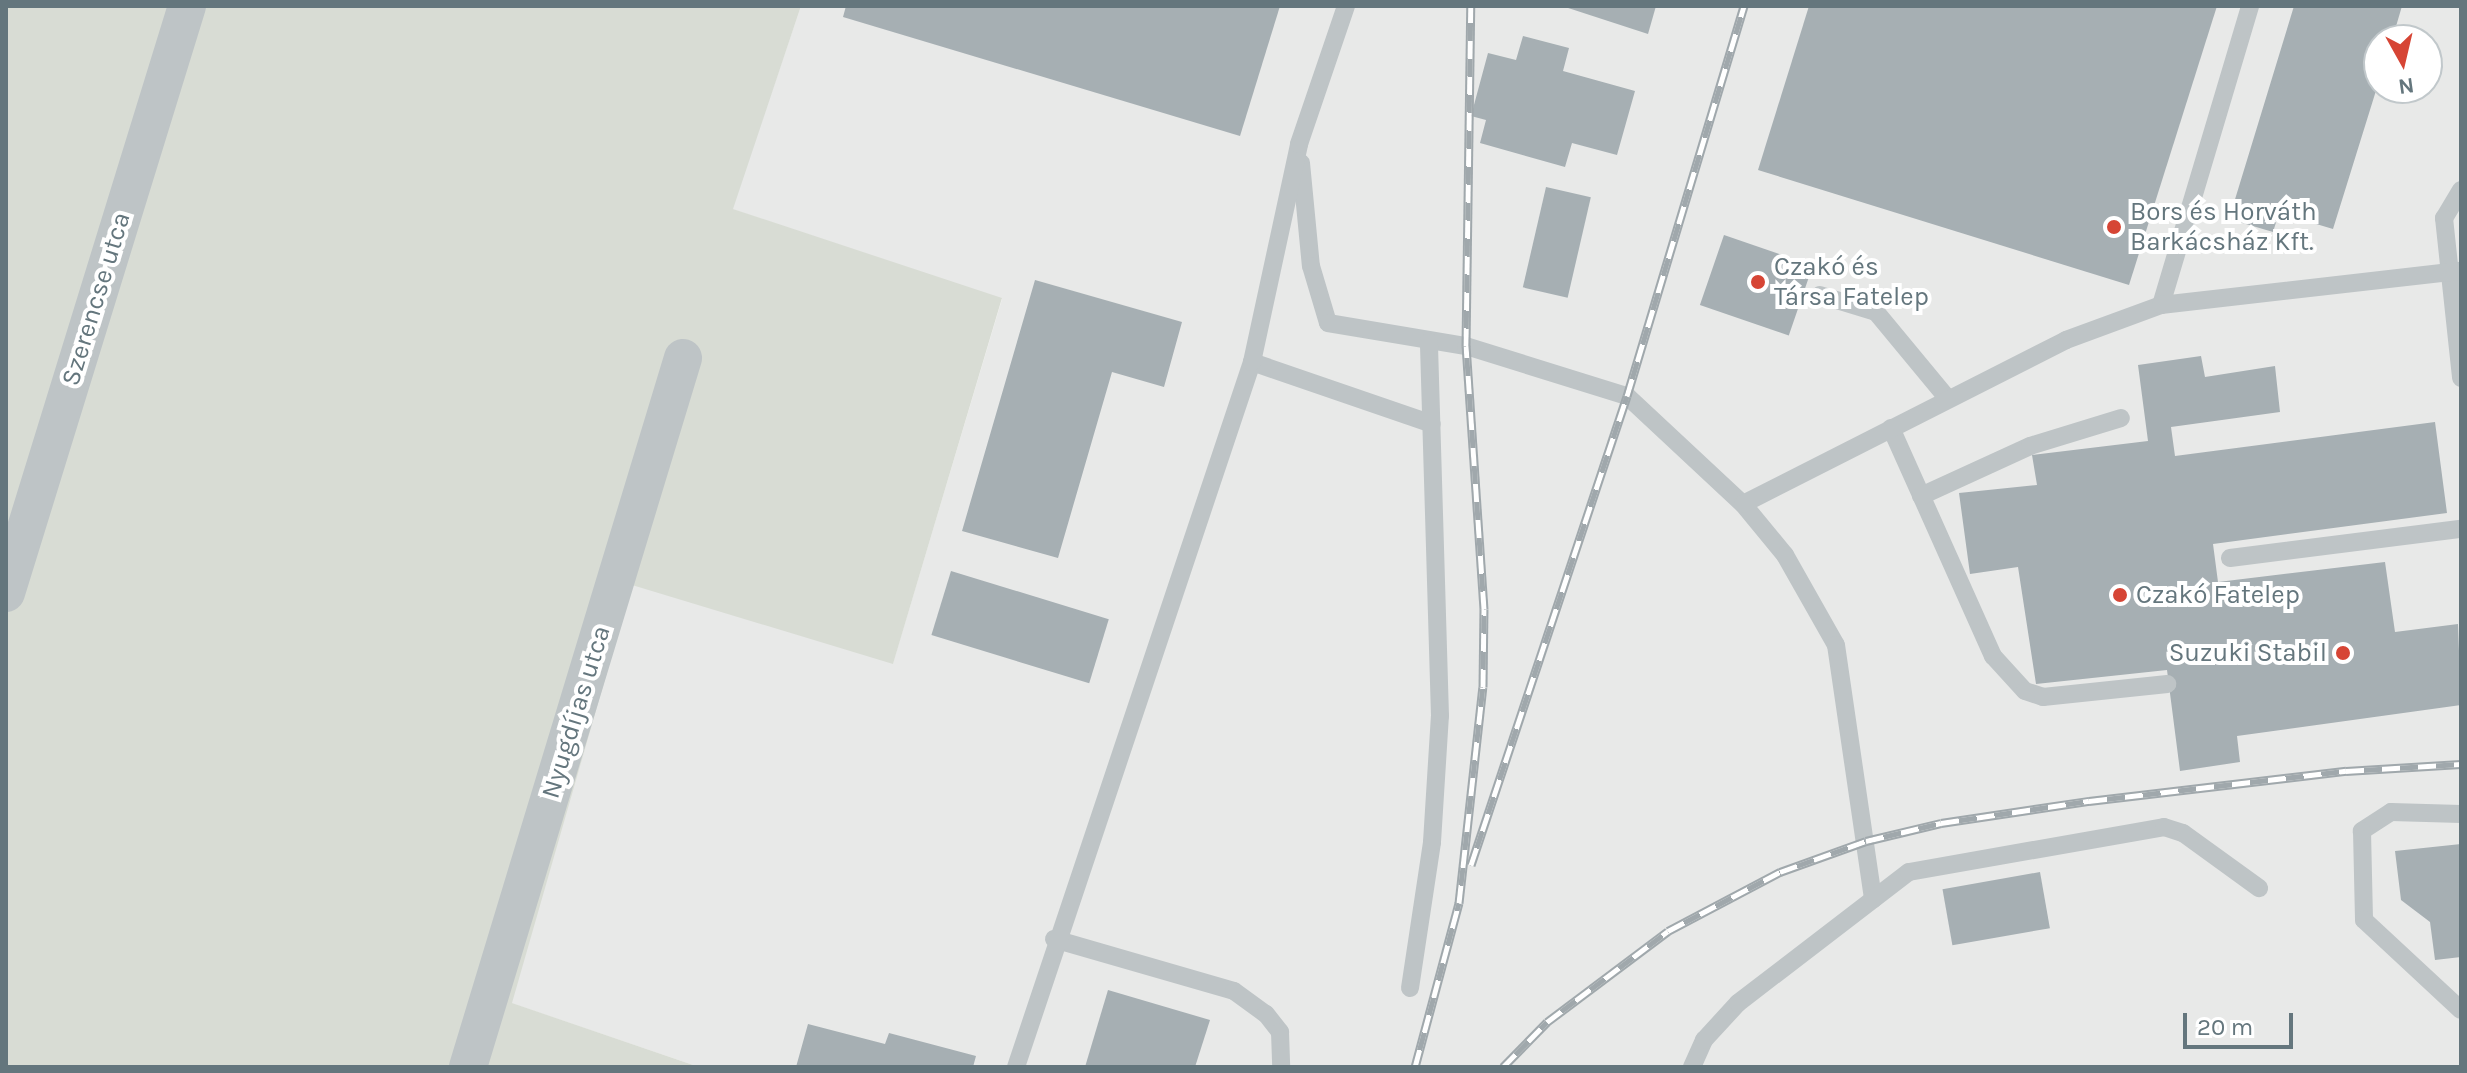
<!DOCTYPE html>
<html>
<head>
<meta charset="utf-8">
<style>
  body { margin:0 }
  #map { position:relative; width:2467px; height:1073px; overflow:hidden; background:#f7f7f4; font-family:Karla,sans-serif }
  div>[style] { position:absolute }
  .built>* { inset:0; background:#e8e9e8 }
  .green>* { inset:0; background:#d8dcd4 }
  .building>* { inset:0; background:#a6afb3; transform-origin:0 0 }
  .lane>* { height:18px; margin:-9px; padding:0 9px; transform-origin:9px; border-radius:9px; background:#bec4c6 }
  .street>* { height:38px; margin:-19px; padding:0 19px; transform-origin:19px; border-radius:19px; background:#bec4c6 }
  .rail>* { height:9px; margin-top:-4.5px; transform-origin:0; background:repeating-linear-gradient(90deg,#fff 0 18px,#a0a8ac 0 36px); box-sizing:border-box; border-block:2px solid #a0a8ac }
  .dots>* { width:22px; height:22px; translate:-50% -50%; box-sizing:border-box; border:4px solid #fff; border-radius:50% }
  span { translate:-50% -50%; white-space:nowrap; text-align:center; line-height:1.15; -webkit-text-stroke:8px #fff; paint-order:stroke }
  .poi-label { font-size:26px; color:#64767d }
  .left { translate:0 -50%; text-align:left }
  .right { translate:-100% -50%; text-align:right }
  .street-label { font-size:26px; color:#64767d }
  .frame { position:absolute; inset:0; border:8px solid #64767d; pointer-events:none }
  .north { position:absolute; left:2363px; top:24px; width:80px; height:80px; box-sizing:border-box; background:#fff; border:2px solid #c1c8cb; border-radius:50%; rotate:172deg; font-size:22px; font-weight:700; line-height:32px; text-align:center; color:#64767d }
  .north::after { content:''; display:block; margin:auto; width:28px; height:36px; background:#d64535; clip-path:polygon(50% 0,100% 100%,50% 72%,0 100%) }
  .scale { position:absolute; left:2183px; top:1013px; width:110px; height:36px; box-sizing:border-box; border:4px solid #64767d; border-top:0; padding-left:10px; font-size:24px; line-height:28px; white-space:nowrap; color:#64767d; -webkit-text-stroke:6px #fff; paint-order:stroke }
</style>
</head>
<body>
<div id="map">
  <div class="built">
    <div style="clip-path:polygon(evenodd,801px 6px,2461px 6px,2461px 1067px,699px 1067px,511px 1003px,632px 584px,893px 663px,1002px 299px,732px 209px,801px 6px,2379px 40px,2427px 40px,2427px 88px,2379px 88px,2379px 40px)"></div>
  </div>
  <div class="green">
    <div style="clip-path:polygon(6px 6px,801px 6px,733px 209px,1002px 298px,893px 664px,632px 585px,512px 1003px,699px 1067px,6px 1067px)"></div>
  </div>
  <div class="building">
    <div style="clip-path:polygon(846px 6px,1280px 6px,1240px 136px,843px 17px)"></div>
    <div style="clip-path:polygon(1562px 6px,1656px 6px,1648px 34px)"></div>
    <div style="clip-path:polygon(1809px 6px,2217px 6px,2129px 285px,1758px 170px)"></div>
    <div style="clip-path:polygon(2294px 6px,2402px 6px,2392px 40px,2379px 40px,2379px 81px,2333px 229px,2279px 213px,2273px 232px,2229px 219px)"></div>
    <div style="clip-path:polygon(1523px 36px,1569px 48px,1563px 71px,1635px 91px,1617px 155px,1572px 143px,1565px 167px,1480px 143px,1486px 120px,1471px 116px,1488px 53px,1516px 60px)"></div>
    <div style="left:1546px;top:187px;width:46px;height:103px;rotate:13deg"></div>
    <div style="left:1724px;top:235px;width:94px;height:74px;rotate:19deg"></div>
    <div style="clip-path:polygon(1035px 280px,1182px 322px,1164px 387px,1112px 372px,1058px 558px,962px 531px)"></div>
    <div style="clip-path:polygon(2201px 356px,2205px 377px,2275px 366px,2280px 412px,2171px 427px,2175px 456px,2435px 422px,2447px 513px,2213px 544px,2218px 582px,2385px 562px,2395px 632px,2458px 624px,2461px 705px,2237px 736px,2240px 762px,2180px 771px,2167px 670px,2036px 684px,2018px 567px,1970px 574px,1959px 493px,2037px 485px,2032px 455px,2148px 441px,2138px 365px)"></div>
    <div style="left:951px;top:571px;width:165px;height:67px;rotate:17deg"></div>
    <div style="clip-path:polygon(2461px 844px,2461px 957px,2435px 960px,2430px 922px,2401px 900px,2395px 851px)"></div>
    <div style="left:2040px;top:872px;width:57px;height:99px;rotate:80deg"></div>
    <div style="clip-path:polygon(1108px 990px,1210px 1020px,1195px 1067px,1085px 1067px)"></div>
    <div style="clip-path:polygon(808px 1024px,885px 1044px,889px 1033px,976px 1056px,973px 1067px,796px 1067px)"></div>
  </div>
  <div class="lane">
    <div style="left:1301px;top:163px;width:103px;rotate:84.5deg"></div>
    <div style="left:1311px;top:266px;width:59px;rotate:73.4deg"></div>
    <div style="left:1328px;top:323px;width:140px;rotate:9.5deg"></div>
    <div style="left:1466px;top:346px;width:169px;rotate:17.3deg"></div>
    <div style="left:1627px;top:396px;width:158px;rotate:43deg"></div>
    <div style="left:1743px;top:504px;width:66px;rotate:50.5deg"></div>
    <div style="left:1785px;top:555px;width:103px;rotate:60.5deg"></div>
    <div style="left:1836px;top:645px;width:257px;rotate:81.7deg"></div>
    <div style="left:2461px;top:190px;width:33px;rotate:121deg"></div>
    <div style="left:2444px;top:218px;width:161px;rotate:83.9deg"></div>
    <div style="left:1820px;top:295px;width:59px;rotate:16.9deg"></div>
    <div style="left:1876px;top:312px;width:113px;rotate:50.4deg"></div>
    <div style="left:2161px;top:305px;width:312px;rotate:-73.4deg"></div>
    <div style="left:1252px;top:362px;width:190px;rotate:19deg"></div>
    <div style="left:1891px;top:428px;width:250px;rotate:65.9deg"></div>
    <div style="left:1993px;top:656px;width:47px;rotate:47.6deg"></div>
    <div style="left:2025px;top:691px;width:19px;rotate:18deg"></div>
    <div style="left:2043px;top:697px;width:125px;rotate:-6deg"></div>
    <div style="left:1921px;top:496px;width:120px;rotate:-24.6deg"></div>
    <div style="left:2030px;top:446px;width:95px;rotate:-17.1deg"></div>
    <div style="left:1743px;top:504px;width:362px;rotate:-26.9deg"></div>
    <div style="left:2066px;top:340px;width:101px;rotate:-20.2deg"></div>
    <div style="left:2161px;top:305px;width:302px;rotate:-6.5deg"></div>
    <div style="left:2230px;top:558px;width:233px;rotate:-7.2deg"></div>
    <div style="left:2461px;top:814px;width:70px;rotate:-178.4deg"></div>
    <div style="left:2391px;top:812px;width:35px;rotate:147deg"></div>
    <div style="left:2362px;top:831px;width:89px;rotate:88.7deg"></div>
    <div style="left:2364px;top:920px;width:132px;rotate:42.9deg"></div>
    <div style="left:1054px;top:939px;width:187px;rotate:16.1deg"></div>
    <div style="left:1234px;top:991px;width:39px;rotate:36deg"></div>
    <div style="left:1266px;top:1014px;width:23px;rotate:52deg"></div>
    <div style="left:1280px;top:1032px;width:35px;rotate:88deg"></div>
    <div style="left:1410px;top:988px;width:148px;rotate:-81.4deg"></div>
    <div style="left:1432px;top:842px;width:126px;rotate:-86.4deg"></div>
    <div style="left:1440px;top:716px;width:374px;rotate:-91.7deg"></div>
    <div style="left:1016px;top:1067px;width:743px;rotate:-71.49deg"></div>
    <div style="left:1252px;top:362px;width:223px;rotate:-77.8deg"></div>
    <div style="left:1299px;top:144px;width:146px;rotate:-71.2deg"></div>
    <div style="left:1692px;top:1067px;width:30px;rotate:-66deg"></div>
    <div style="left:1704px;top:1040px;width:50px;rotate:-47.4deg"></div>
    <div style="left:1738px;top:1003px;width:215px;rotate:-37.5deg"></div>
    <div style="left:1909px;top:872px;width:259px;rotate:-10deg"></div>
    <div style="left:2164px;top:827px;width:20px;rotate:18deg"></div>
    <div style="left:2183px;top:833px;width:94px;rotate:35.9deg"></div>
  </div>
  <div class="street">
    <div style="left:6px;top:593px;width:614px;rotate:-72.86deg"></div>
    <div style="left:468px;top:1067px;width:741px;rotate:-73.13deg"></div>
  </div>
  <div class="rail">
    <div style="left:1471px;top:865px;width:494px;rotate:-71.6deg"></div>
    <div style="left:1627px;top:396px;width:407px;rotate:-73.3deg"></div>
    <div style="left:1415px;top:1067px;width:170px;rotate:-75deg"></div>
    <div style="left:1459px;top:903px;width:217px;rotate:-83.7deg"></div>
    <div style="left:1483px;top:687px;width:78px;rotate:-89.3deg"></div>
    <div style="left:1484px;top:609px;width:264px;rotate:-93.9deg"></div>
    <div style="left:1466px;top:346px;width:340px;rotate:-89.2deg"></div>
    <div style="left:1503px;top:1067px;width:63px;rotate:-45.6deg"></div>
    <div style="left:1547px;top:1022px;width:151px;rotate:-36.9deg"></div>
    <div style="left:1668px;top:931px;width:127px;rotate:-27.8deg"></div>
    <div style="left:1780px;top:872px;width:91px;rotate:-19.8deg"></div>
    <div style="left:1866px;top:841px;width:77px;rotate:-13.5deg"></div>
    <div style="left:1941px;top:823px;width:150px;rotate:-8.5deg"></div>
    <div style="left:2089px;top:801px;width:259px;rotate:-6.7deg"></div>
    <div style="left:2346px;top:771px;width:115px;rotate:-3.5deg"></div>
  </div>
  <div class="dots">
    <div style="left:2114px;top:227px;background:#d64535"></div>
    <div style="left:1758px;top:282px;background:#d64535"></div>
    <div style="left:2120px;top:595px;background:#d64535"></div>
    <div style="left:2343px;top:653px;background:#d64535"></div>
  </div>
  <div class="poi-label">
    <span class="left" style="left:2130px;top:227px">Bors és Horváth<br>Barkácsház Kft.</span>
    <span class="left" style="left:1774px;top:282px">Czakó és<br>Társa Fatelep</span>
    <span class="left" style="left:2136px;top:595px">Czakó Fatelep</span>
    <span class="right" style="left:2327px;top:653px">Suzuki Stabil</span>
  </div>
  <div class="street-label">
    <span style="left:96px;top:299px;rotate:-73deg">Szerencse utca</span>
    <span style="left:576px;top:712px;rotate:-73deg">Nyugdíjas utca</span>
  </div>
  <div class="frame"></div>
  <div class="north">N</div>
  <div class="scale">20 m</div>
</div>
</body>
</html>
